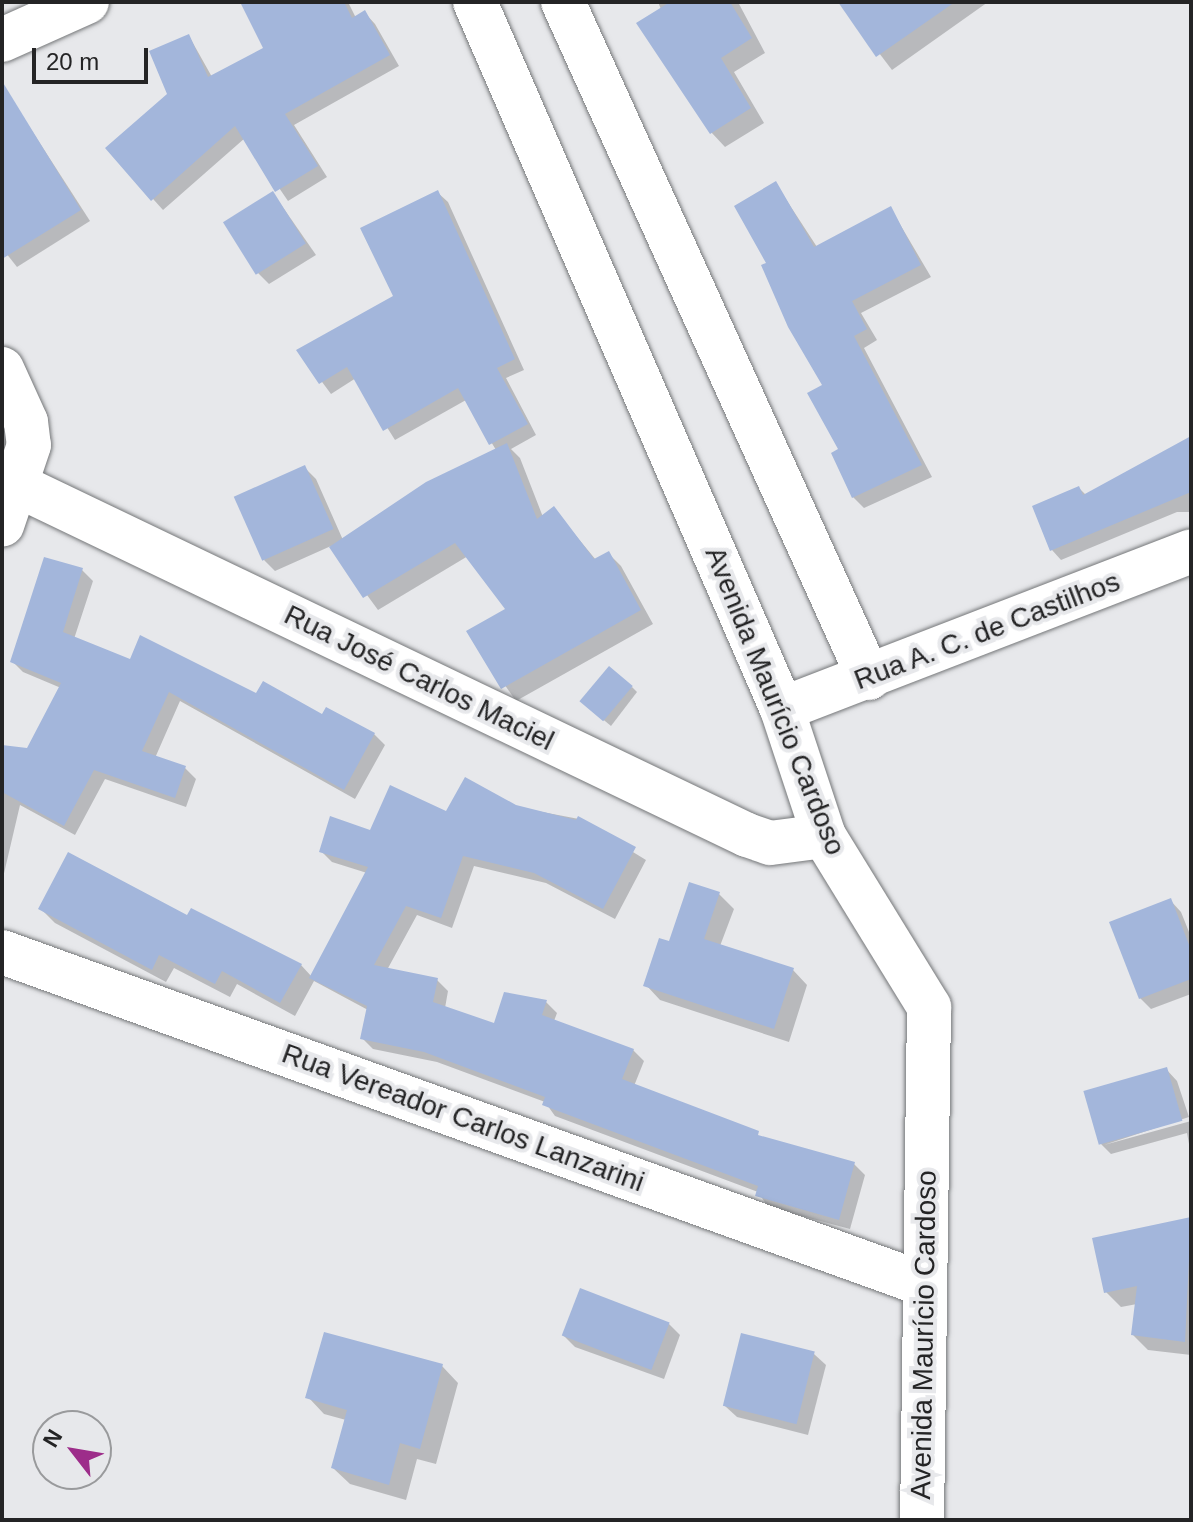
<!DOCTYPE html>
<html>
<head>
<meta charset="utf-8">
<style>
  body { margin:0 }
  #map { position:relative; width:1193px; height:1522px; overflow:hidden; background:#e7e8eb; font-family:Arial,sans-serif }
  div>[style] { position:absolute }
  .shadow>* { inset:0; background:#0003 }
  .building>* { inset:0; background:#a3b6db; transform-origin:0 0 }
  .roads { filter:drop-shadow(0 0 2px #757779) drop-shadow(0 0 2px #757779) }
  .minor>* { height:44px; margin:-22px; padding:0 22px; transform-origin:22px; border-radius:22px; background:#fff }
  span { translate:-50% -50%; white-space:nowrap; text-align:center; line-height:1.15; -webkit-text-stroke:8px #e7e8eb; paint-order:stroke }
  .street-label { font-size:28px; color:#242425 }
  .frame { position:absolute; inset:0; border:4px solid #242425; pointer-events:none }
  .north { position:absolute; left:32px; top:1410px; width:80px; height:80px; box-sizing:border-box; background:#e7e8eb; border:2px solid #999a9c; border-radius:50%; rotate:301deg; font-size:22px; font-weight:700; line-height:32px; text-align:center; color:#242425 }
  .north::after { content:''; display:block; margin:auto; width:28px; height:36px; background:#9d2d8a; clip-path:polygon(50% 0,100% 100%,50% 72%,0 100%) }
  .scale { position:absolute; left:32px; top:48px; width:116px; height:36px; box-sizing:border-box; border:4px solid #242425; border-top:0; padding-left:10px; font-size:24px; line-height:28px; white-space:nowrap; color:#242425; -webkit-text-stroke:6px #e7e8eb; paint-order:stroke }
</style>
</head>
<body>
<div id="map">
  <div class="shadow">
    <div style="clip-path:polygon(242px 2px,348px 2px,356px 18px,365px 13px,375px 24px,399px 66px,294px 125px,327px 177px,288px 201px,245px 138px,163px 210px,108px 149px,169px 94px,189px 36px,212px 77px,266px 49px)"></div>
    <div style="clip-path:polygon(658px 2px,738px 2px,765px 53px,734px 72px,764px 123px,725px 147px,711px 132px)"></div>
    <div style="clip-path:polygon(852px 2px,988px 2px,892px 70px,844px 7px)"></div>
    <div style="clip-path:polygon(16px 106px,90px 221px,17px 267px,2px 248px,2px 115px)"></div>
    <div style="clip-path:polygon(776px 184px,817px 247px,891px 209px,931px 277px,861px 313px,877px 340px,864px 348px,932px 477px,864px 508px,853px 497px,824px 386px,769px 264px)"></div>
    <div style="clip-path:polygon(437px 192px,448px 202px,524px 370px,506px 378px,536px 435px,511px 449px,520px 458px,543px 517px,554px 509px,596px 560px,608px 553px,621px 566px,653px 624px,516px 701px,468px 632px,508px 609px,468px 556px,378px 610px,331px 546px,275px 571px,264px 560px,305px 468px,316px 479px,343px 540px,496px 450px,466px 400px,395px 440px,356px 378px,331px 394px,299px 351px,395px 297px)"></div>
    <div style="clip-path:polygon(273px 193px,316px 255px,269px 284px,258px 273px)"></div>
    <div style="clip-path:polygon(2px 425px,13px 451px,2px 459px)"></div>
    <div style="clip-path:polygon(1191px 439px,1191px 512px,1177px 512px,1061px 560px,1052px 550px,1034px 507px,1079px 488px,1086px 495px)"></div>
    <div style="clip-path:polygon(82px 570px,93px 581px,74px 639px,131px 662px,257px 695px,374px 734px,385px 745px,355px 799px,180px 701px,155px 758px,185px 768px,196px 779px,186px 807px,105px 779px,75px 835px,20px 805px,2px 882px,2px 747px,28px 750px,61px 688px,23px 672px,13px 662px)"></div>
    <div style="clip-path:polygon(632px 687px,637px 692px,611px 726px,588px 707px)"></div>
    <div style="clip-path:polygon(516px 807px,579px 819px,646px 860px,615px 919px,546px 883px,474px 866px,452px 928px,417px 915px,387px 970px,437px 980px,448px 991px,445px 1008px,495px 1025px,546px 1002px,557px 1013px,554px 1021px,633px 1050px,644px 1061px,634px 1086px,764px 1139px,854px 1164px,865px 1175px,850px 1229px,768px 1207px,758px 1192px,555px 1116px,545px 1102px,437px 1062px,373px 1049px,362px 1038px,368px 1010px,314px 981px,295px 1016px,237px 984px,230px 997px,174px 968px,166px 982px,55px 923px,41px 909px,188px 918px,301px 965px,312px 977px,367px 873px,332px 862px,321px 851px,447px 814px)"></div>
    <div style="clip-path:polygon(719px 894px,734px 909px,720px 946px,793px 970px,807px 985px,789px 1042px,660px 1000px,646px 985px,671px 944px)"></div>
    <div style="clip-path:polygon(1170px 900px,1181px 912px,1191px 937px,1191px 994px,1151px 1009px,1140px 998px)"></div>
    <div style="clip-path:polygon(1166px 1069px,1177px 1081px,1189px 1117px,1104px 1145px,1191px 1121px,1191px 1155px,1187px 1133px,1111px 1154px,1100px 1143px)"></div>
    <div style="clip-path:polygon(1191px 1219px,1191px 1355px,1148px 1350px,1133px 1335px,1137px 1304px,1121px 1307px,1106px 1292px,1095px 1239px)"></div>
    <div style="clip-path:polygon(669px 1324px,680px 1335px,664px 1379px,575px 1347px,564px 1336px)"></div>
    <div style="clip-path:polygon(814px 1354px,826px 1365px,808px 1435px,737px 1417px,725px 1406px)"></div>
    <div style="clip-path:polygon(442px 1366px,458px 1383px,436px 1464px,417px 1459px,406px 1500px,350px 1484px,333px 1468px,346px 1420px,324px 1414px,308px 1397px)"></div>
  </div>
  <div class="building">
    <div style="clip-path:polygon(240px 2px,344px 2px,352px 18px,365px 10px,390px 55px,285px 114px,318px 166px,275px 192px,235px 126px,151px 201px,105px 148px,167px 94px,149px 51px,189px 34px,208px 77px,263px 48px)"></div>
    <div style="clip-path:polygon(670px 2px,730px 2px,752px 38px,721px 58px,751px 108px,710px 134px,636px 23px)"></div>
    <div style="clip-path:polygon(838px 2px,955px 2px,876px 57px)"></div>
    <div style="clip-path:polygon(2px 81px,81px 210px,2px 259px)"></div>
    <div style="clip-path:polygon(776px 181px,814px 247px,891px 206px,921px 265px,852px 301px,867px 329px,854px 336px,922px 465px,852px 498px,831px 453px,838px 449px,807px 393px,822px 385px,788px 327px,761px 265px,766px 263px,734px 206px)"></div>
    <div style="clip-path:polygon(438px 190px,515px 359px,497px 368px,528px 424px,489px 445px,458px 388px,383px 431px,347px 367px,319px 384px,296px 350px,393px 296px,360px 228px)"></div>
    <div style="left:273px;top:191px;width:62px;height:59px;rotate:58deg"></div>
    <div style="clip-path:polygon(1191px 436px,1191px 492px,1050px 551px,1032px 506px,1079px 486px,1083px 495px)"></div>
    <div style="clip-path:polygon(507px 443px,537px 519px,554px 506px,594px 559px,609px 551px,641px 610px,501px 689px,466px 631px,505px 609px,455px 543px,363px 598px,329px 547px,426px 482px)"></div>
    <div style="left:305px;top:465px;width:70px;height:78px;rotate:66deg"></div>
    <div style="clip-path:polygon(44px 557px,83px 568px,63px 632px,130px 659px,140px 635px,256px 693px,263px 681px,322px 714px,326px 707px,375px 733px,344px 790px,169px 692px,142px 751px,186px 766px,175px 798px,94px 770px,64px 826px,2px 792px,2px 745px,27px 748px,61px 683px,10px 662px)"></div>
    <div style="left:609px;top:666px;width:31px;height:46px;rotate:40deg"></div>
    <div style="clip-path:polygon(465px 777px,516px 805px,576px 820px,578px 816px,636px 847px,603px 909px,534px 873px,463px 856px,441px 918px,406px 906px,374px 965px,438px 978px,433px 1002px,494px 1023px,504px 992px,547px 1000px,542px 1015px,634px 1049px,622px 1079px,759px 1131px,758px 1135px,855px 1162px,839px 1220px,755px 1196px,758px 1186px,542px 1105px,545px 1097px,424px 1052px,360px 1039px,367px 1006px,309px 978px,368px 867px,319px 852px,330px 816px,370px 830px,390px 785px,446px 811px)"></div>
    <div style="clip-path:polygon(68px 852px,187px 915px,191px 908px,302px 964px,280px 1003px,222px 971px,215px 984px,159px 955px,152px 970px,38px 909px)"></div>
    <div style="clip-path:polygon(689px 882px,720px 892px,704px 939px,794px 968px,774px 1029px,643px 986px,659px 938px,669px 941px)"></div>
    <div style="clip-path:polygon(1171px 898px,1191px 950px,1191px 979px,1139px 999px,1109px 922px)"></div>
    <div style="left:1167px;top:1067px;width:56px;height:87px;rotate:74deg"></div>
    <div style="clip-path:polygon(1191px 1217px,1185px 1342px,1131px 1335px,1137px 1286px,1104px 1293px,1092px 1238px)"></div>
    <div style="left:580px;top:1288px;width:96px;height:51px;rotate:21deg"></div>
    <div style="clip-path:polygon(324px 1332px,443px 1364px,420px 1449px,400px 1443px,389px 1485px,331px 1468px,347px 1410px,305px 1398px)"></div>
    <div style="left:741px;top:1333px;width:76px;height:75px;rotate:14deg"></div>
  </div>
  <div class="roads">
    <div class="minor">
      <div style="left:475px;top:2px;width:771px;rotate:66.53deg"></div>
      <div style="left:782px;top:709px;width:134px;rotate:71.7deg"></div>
      <div style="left:824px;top:836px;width:201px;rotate:58.4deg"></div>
      <div style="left:929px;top:1007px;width:513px;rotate:90.78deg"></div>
      <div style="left:563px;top:2px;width:742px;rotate:65.65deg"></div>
      <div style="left:2px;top:40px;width:93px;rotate:-24.1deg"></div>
      <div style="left:2px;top:369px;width:58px;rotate:65.6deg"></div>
      <div style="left:26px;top:422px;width:23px;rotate:83deg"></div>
      <div style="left:29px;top:445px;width:84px;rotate:108.6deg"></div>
      <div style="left:19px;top:486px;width:807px;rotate:25.61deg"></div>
      <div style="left:747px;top:835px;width:24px;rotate:19deg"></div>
      <div style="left:770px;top:843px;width:54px;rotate:-7.4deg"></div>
      <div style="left:782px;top:709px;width:438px;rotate:-21.1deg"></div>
      <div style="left:2px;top:952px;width:979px;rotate:19.82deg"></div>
    </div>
  </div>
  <div class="street-label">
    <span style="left:987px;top:631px;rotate:-21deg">Rua A. C. de Castilhos</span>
    <span style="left:419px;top:678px;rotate:26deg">Rua José Carlos Maciel</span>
    <span style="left:775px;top:701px;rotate:68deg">Avenida Maurício Cardoso</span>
    <span style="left:463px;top:1118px;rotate:20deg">Rua Vereador Carlos Lanzarini</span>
    <span style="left:924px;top:1335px;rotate:-89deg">Avenida Maurício Cardoso</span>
  </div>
  <div class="frame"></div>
  <div class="north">N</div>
  <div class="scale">20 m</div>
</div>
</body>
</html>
